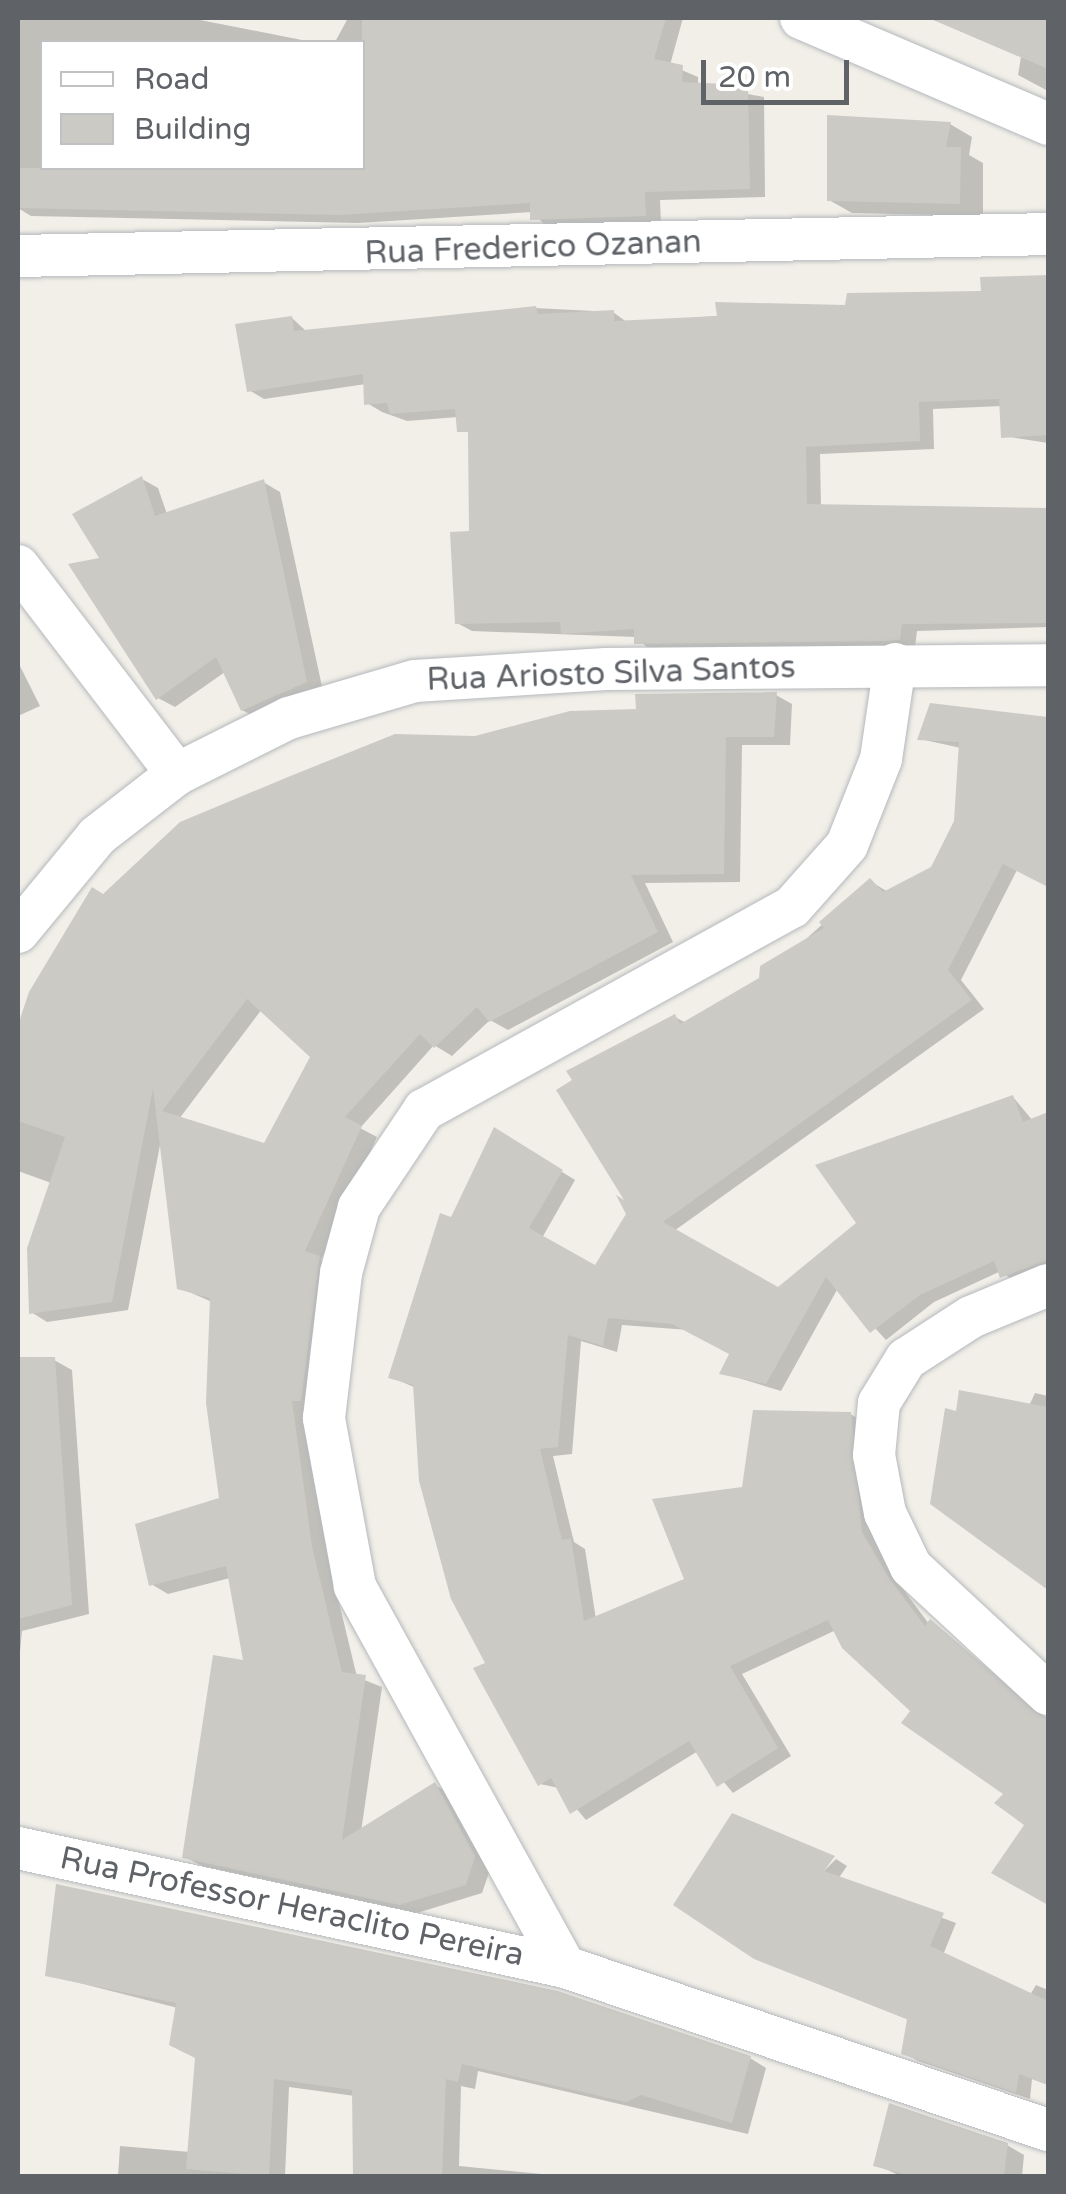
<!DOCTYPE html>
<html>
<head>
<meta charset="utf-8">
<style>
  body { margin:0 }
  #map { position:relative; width:1066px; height:2194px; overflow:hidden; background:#f1efe8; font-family:"Varela Round",sans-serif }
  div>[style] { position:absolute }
  .shadow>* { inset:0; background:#0003 }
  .building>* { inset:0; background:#cccac5 }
  .roads { filter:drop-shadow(0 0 2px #b5b8bc) drop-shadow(0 0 2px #b5b8bc) }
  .minor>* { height:42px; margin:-21px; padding:0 21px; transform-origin:21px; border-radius:21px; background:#fff }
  span { translate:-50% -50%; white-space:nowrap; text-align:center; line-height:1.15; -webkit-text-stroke:8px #fff; paint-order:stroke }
  .street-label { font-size:32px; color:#5f6368 }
  .frame { position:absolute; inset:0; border:20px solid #5f6368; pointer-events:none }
  .legend { position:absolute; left:40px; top:40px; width:325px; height:130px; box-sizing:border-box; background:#fff; border:2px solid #bfc1c3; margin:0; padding:12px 18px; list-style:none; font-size:30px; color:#5f6368 }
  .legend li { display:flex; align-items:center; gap:20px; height:50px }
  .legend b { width:50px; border:2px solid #bfc1c3 }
  .scale { position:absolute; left:701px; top:60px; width:148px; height:45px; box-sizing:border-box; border:5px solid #5f6368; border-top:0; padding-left:12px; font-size:30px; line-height:35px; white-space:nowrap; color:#5f6368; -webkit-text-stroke:8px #fff; paint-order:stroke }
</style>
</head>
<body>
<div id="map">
  <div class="shadow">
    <div style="clip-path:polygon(18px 18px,190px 18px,312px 42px,42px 42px,42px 168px,362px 168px,362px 42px,335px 42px,348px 18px,683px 18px,670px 65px,698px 77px,698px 85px,764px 97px,765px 197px,660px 200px,661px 224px,548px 228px,532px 212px,358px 223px,31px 216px,18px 208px)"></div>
    <div style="clip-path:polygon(929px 18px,1048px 18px,1048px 91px,1018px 75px,1021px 57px)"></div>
    <div style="clip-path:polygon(950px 124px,972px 137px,969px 155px,983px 163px,983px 216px,852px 213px,829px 200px)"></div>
    <div style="clip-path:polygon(1048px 277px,1048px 443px,1004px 436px,1002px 406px,933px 409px,934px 449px,820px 454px,821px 506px,1048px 511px,1048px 627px,917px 631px,915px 647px,651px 651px,636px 637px,472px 631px,457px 623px,471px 534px,471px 437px,458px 417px,407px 421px,382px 412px,367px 403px,366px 384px,264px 399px,249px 390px,292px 318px,307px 332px,535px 308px,613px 312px,628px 323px,984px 294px,983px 280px)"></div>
    <div style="clip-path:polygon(142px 479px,158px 488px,167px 514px,263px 482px,280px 492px,323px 691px,259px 719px,242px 710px,225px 672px,175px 707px,158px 698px,103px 559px)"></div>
    <div style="clip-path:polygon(18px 662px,40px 706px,18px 716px)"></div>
    <div style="clip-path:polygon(evenodd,776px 695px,792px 704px,790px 745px,742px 745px,740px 882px,645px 883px,673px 942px,508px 1030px,490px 1020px,452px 1056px,434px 1045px,360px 1128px,377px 1137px,321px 1260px,335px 1268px,308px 1409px,328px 1557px,357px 1677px,382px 1687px,361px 1832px,435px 1785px,451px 1794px,491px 1867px,482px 1893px,417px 1913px,202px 1866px,185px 1857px,246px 1663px,230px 1578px,168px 1594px,151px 1584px,221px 1500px,212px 1302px,180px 1288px,161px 1140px,128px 1310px,47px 1322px,31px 1312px,54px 1184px,18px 1171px,18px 1033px,31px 993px,104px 897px,475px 738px,776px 695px,262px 1009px,313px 1057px,265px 1146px,179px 1119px,262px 1009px)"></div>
    <div style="clip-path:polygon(1044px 719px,1048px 886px,1017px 870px,961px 980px,984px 1009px,674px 1231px,778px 1290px,1013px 1097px,1033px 1121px,1048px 1115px,1048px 1271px,1017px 1284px,1001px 1271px,934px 1302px,886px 1340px,838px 1288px,781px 1391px,722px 1373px,732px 1353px,689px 1330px,622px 1325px,617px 1352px,581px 1341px,572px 1454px,553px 1456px,574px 1542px,585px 1549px,596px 1619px,687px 1580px,744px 1489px,850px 1414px,865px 1422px,875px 1542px,903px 1589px,929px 1624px,1048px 1719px,1048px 1903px,994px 1872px,1027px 1825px,1006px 1793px,836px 1630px,742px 1674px,791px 1756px,733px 1793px,698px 1751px,586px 1820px,559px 1788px,540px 1784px,489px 1665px,416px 1388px,391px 1377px,452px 1220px,509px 1139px,575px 1180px,542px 1238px,596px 1268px,632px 1207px,675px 1017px,686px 1023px,761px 980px,870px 881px,888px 892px,933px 869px,956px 822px,961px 748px,920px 739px)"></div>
    <div style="clip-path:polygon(54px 1360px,72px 1370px,89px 1614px,22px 1631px,18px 1673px,18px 1362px)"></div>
    <div style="clip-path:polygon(1035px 1393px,1048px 1396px,1048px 1586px,1029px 1406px)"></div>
    <div style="clip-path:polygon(836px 1859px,847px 1866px,838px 1879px,956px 1923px,943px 1955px,1030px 1995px,1036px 1985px,1048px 1990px,1048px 2085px,1032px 2079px,1030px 2099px,918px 2061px,904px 2053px,909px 2020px,771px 1965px,815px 1880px)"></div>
    <div style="clip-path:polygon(48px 1975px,750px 2058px,766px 2068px,748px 2134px,478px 2071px,475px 2089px,461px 2086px,459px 2166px,562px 2176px,355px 2176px,355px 2096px,289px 2087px,285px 2176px,118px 2176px,120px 2146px,190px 2152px,198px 2058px,178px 2008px)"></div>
    <div style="clip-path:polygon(1007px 2145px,1024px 2155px,1022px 2176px,901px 2176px,876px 2165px)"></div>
  </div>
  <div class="building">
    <div style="clip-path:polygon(362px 18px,666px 18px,654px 59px,683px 65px,682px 82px,748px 85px,750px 189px,645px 192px,646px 216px,561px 219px,530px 220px,530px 203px,340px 215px,18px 208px,18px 168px,362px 168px)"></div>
    <div style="clip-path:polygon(929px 18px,1048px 18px,1048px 69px)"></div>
    <div style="clip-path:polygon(827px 115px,951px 122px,946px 147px,961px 147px,960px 204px,827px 201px)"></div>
    <div style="clip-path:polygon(1048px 275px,1048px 435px,1001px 438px,999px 399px,919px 402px,920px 441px,806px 447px,807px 504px,1048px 508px,1048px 623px,902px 624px,900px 640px,885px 641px,634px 644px,634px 629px,561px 634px,560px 622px,455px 624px,450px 532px,469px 531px,468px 432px,457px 432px,455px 409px,390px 414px,387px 403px,364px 405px,363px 374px,247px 392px,235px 324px,292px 316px,294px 331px,536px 306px,538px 314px,614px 310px,614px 321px,717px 316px,715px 302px,845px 305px,847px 293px,981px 291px,980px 277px)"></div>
    <div style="clip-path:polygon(142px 476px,155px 516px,264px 479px,307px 682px,241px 711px,216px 657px,156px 700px,68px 564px,99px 558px,72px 514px)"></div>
    <div style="clip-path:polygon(evenodd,777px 692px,774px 737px,726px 737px,724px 874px,631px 875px,658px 932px,489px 1022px,477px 1007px,434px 1048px,420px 1034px,345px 1117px,362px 1126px,305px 1251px,320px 1256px,301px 1401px,292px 1401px,312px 1546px,342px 1672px,366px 1675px,342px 1840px,435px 1782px,475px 1856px,466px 1885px,399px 1905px,182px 1858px,213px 1655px,243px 1660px,226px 1566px,149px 1586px,135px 1524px,219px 1498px,206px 1403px,210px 1298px,177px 1289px,153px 1088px,112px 1302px,29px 1314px,27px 1248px,65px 1137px,18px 1121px,18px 1025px,29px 992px,92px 887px,103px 894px,180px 822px,288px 777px,395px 734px,475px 736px,570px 711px,636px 709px,635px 694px,777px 692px,247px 999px,310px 1057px,264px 1143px,162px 1111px,247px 999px)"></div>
    <div style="clip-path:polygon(930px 703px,1048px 717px,1048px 887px,1003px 864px,948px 970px,972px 1000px,663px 1222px,778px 1287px,856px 1223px,815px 1165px,1013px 1095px,1023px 1122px,1048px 1112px,1048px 1260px,1000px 1278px,994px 1261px,920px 1295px,870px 1333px,826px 1277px,766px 1384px,719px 1374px,729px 1354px,672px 1324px,608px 1318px,603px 1346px,568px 1335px,558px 1447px,540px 1449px,562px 1540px,571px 1538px,584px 1621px,684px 1579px,652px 1499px,742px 1487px,753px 1410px,851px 1412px,862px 1532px,889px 1578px,925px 1626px,930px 1619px,1048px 1720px,1048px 1905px,991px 1873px,1024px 1825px,994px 1803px,1003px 1794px,901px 1723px,910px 1711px,842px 1648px,828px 1620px,730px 1666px,778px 1748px,717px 1787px,689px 1741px,570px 1814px,551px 1778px,538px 1786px,473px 1668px,485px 1663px,451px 1599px,419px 1481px,413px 1385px,388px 1378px,440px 1213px,451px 1217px,494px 1127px,563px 1170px,529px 1228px,595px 1265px,626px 1214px,616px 1195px,624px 1200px,556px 1090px,572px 1080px,566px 1071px,675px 1014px,680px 1024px,759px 978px,760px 966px,824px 928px,819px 922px,870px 878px,883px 892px,931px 867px,954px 821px,959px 742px,917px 740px)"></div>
    <div style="clip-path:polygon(18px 1357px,55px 1357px,72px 1605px,18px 1619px)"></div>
    <div style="clip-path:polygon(959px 1390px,1048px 1407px,1048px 1590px,930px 1504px,945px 1408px,956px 1411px)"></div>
    <div style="clip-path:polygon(732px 1813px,835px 1856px,824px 1871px,944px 1913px,930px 1946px,1048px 2001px,1048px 2085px,1019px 2074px,1016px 2093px,901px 2054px,907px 2019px,754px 1959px,673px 1905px)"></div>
    <div style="clip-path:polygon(56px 1884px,558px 1991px,751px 2056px,732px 2123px,641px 2095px,626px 2102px,462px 2064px,458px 2082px,446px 2079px,442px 2176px,353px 2176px,352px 2090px,274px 2079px,269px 2176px,186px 2169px,195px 2058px,169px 2045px,176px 2003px,45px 1976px)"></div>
    <div style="clip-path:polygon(889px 2103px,1008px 2143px,1004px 2176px,911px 2176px,873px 2166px)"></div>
  </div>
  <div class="roads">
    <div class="minor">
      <div style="left:801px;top:18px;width:269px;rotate:23.2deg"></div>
      <div style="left:18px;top:256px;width:1030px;rotate:-1.22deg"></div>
      <div style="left:18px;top:566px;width:262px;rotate:52.6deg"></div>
      <div style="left:18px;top:932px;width:124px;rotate:-50.5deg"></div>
      <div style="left:97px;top:836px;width:101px;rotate:-37.8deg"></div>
      <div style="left:177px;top:774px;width:125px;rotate:-26.6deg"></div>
      <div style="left:289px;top:718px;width:131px;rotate:-16.4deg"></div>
      <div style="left:415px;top:681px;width:191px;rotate:-3.6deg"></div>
      <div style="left:606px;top:669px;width:442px;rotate:-0.5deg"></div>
      <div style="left:1048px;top:1285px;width:83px;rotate:157.4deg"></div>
      <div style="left:971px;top:1317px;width:77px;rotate:147.1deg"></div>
      <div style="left:906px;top:1359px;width:52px;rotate:121.5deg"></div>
      <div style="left:879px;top:1403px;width:52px;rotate:95.5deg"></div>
      <div style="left:874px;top:1455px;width:59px;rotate:79.3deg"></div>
      <div style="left:885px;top:1513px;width:60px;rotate:64.3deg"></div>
      <div style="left:911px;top:1567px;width:187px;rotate:42.8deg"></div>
      <div style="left:18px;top:1848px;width:560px;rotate:12.27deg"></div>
      <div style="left:565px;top:1967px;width:510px;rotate:18.65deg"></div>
      <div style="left:565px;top:1967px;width:435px;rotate:-118.9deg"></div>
      <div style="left:355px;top:1586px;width:171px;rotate:-100.5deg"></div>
      <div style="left:324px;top:1418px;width:146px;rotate:-83.3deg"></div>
      <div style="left:341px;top:1273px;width:68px;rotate:-74.7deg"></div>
      <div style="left:359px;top:1207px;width:117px;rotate:-56.2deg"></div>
      <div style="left:424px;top:1110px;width:420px;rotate:-28.9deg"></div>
      <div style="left:792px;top:907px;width:83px;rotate:-48.4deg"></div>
      <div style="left:847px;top:845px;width:92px;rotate:-68.4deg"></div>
      <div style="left:881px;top:759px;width:96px;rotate:-81.6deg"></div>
    </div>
  </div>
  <div class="street-label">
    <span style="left:533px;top:248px;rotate:-2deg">Rua Frederico Ozanan</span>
    <span style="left:611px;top:674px;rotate:-2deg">Rua Ariosto Silva Santos</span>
    <span style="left:292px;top:1907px;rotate:12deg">Rua Professor Heraclito Pereira</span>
  </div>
  <div class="frame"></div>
  <ul class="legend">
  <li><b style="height:12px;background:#fff"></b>Road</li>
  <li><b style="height:28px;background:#cccac5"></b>Building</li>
  </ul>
  <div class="scale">20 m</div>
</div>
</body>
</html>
